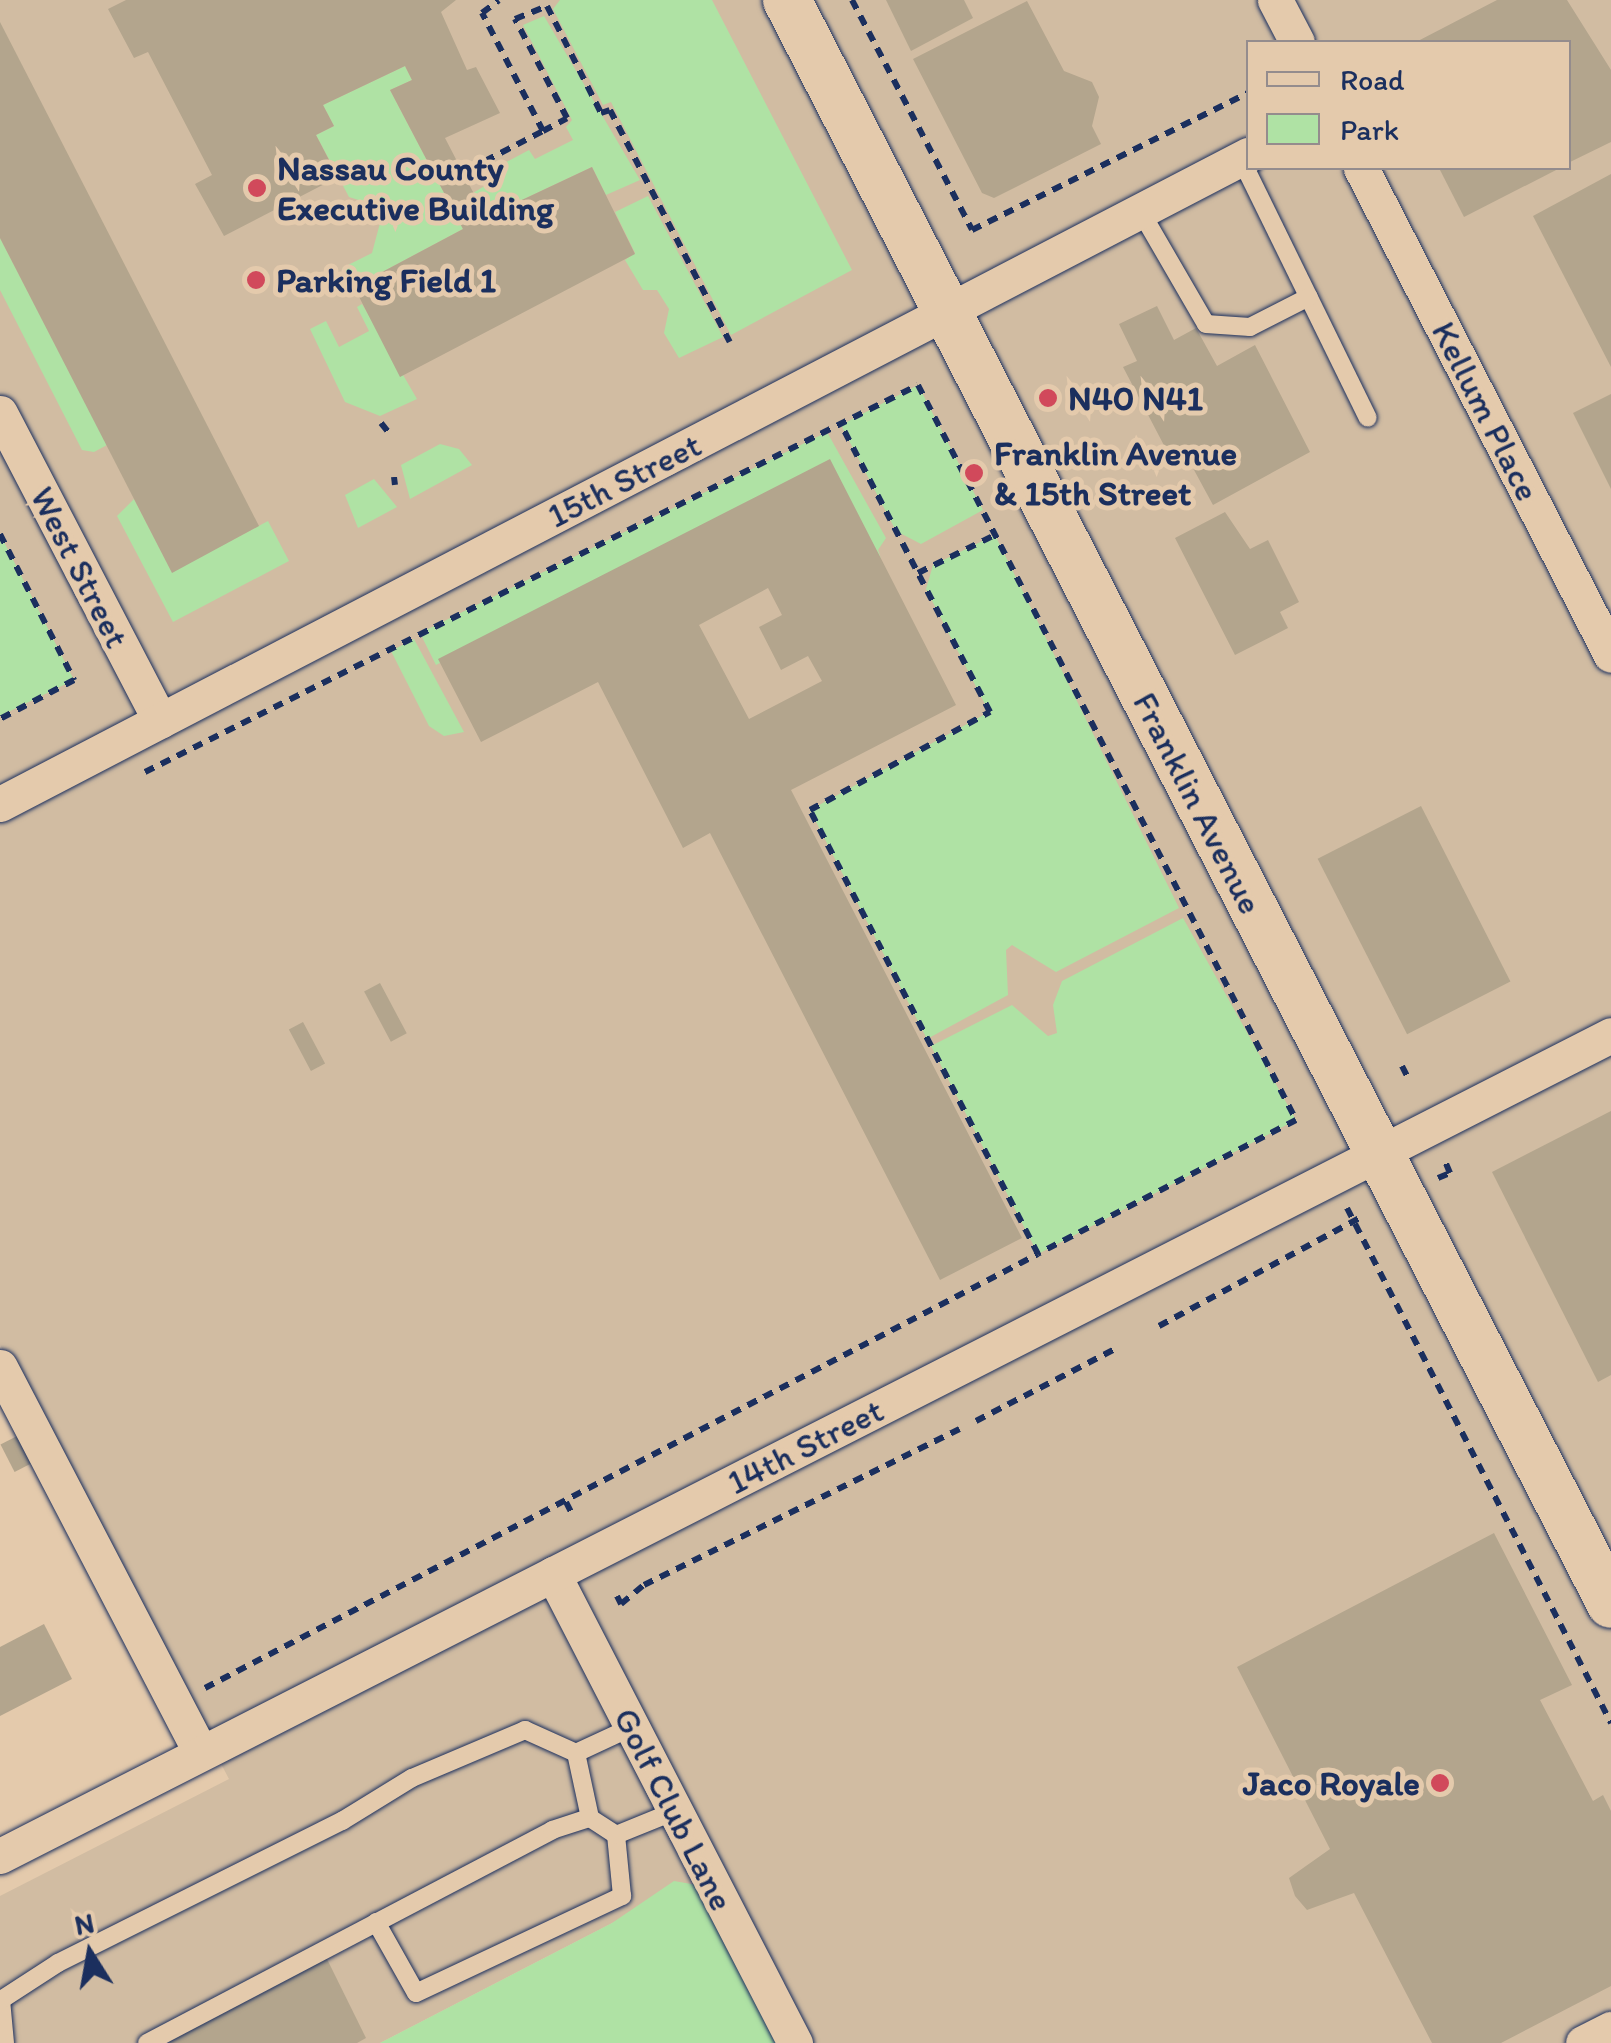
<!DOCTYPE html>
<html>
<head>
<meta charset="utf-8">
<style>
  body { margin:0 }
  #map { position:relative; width:1611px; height:2043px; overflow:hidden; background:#e4caac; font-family:Itim,sans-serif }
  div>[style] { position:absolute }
  .built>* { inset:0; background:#d1bca2 }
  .green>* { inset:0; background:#afe2a4 }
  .building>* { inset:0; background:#b3a58d; transform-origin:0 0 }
  .path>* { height:6px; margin-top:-3px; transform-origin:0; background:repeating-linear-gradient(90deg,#1b2f5e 0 10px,transparent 0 18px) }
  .roads { filter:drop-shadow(0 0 2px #1b2f5e) drop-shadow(0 0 2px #1b2f5e) }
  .service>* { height:18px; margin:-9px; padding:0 9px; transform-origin:9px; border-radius:9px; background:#e4caac }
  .minor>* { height:35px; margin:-17.5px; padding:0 17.5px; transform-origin:17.5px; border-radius:17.5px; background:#e4caac }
  .secondary>* { height:48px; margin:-24px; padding:0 24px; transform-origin:24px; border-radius:24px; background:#e4caac }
  .dots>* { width:28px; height:28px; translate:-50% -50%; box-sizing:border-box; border:5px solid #e4caac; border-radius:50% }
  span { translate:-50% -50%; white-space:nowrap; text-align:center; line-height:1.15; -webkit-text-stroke:10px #e4caac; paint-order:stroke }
  .poi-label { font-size:35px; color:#1b2f5e; font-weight:700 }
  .left { translate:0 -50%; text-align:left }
  .right { translate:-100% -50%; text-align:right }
  .street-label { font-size:35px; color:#1b2f5e }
  .legend { position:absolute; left:1246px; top:40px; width:325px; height:130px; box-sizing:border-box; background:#e4caac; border:2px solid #948c8d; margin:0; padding:12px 18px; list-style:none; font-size:30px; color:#1b2f5e }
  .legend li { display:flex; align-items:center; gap:20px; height:50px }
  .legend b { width:50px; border:2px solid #948c8d }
  .north { position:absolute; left:40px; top:1903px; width:100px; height:100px; -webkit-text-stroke:8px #e4caac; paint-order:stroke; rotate:349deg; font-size:28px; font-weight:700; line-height:40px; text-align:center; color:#1b2f5e }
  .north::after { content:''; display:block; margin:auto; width:35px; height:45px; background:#1b2f5e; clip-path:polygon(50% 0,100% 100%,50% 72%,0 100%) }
</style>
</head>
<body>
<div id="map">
  <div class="built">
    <div style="clip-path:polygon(evenodd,0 0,1611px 0,1611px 2043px,759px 2043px,680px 1888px,380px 2043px,0 2043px,0 1896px,229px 1779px,0 1345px,0 0,1248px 42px,1568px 42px,1568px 168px,1248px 168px,1248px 42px)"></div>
  </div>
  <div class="green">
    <div style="clip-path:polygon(560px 0,712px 0,852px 270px,731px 335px,611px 102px,603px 105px,553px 9px)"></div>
    <div style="clip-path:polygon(544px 16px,640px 180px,606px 195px,592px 167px,486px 217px,473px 193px,501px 176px,497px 167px,529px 150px,535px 159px,573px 140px,566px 127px,572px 120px,523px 25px)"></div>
    <div style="clip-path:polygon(405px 66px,412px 80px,390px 90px,463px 229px,354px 287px,342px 268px,372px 253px,380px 223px,368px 203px,349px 197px,316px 135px,334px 126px,323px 105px)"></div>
    <div style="clip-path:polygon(648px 196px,723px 337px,679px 358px,664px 333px,669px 309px,657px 290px,643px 290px,625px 260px,635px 253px,615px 212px)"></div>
    <div style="clip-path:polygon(0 238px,107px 445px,94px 452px,82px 450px,0 290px)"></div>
    <div style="clip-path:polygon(362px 304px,417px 399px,380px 416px,345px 402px,310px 329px,326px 321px,339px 347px,369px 331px,357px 307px)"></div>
    <div style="clip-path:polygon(918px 385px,983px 510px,921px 544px,896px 531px,841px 425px)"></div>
    <div style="clip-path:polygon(827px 432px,886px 538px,878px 550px,881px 559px,829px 460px,436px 665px,420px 633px)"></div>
    <div style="clip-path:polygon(440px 444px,459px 449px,472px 465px,410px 499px,401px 465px)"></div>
    <div style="clip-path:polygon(374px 479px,397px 507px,358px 528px,345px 495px)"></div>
    <div style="clip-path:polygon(134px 499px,172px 572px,268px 521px,289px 561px,173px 622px,117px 516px)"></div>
    <div style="clip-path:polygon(0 534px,74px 680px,0 716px)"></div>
    <div style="clip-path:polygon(995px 535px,1179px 908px,1056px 972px,1012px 945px,1006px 950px,1008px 995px,927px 1039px,810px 810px,989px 712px,926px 589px,933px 565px)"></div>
    <div style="clip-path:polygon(414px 639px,464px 732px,444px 736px,429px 726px,391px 651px)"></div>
    <div style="clip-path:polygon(1183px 918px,1296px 1120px,1038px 1254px,931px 1046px,1012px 1005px,1048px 1036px,1057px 1033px,1053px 1005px,1062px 981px)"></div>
    <div style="clip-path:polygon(674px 1881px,697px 1885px,777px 2043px,380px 2043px,612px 1923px)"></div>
  </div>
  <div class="building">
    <div style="clip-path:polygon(126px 0,456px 0,441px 12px,467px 70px,476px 67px,500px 113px,445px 138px,486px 217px,592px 167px,635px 254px,400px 377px,354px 287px,463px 229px,390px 90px,412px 80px,405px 66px,323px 105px,334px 126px,316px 135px,338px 177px,224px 236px,195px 184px,212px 175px,148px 52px,134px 58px,108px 9px)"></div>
    <div style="clip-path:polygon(886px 0,964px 0,973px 18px,911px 51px)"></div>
    <div style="clip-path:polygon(1497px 0,1567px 0,1611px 70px,1611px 142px,1568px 163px,1568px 42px,1416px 42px)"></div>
    <div style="clip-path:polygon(1027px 1px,1064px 71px,1092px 82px,1099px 97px,1092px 126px,1101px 144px,994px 198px,982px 193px,913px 59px)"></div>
    <div style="clip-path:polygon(0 22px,259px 526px,172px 573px,0 238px)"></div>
    <div style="clip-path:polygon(1439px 168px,1560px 168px,1464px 217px)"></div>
    <div style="clip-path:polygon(1611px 174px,1611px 367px,1533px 216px)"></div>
    <div style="clip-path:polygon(1157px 306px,1174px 340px,1196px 328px,1217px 366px,1255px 345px,1310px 452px,1213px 505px,1181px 446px,1168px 453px,1123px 367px,1137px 361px,1119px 324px)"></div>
    <div style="clip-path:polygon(1611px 394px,1611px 489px,1573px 413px)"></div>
    <div style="clip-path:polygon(evenodd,830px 459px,956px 705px,791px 790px,1022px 1238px,940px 1280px,710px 833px,683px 848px,598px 682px,481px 742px,438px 659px,830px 459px,768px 588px,782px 615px,759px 627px,781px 670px,808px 656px,822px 681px,749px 719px,699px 625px,768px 588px)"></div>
    <div style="clip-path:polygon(1225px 512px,1250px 549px,1268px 540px,1299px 602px,1280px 612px,1288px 628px,1235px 655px,1175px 538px)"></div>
    <div style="left:1421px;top:806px;width:197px;height:116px;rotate:63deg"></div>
    <div style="left:380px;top:983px;width:57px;height:18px;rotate:62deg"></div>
    <div style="left:303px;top:1022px;width:47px;height:16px;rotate:62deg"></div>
    <div style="clip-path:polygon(1611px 1111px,1611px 1375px,1598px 1382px,1492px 1172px)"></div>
    <div style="left:21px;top:1434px;width:31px;height:23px;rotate:63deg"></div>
    <div style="clip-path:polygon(1494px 1533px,1572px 1685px,1540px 1700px,1593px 1801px,1603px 1795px,1611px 1811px,1611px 1986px,1501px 2043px,1432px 2043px,1354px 1893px,1307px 1910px,1295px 1896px,1289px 1878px,1330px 1849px,1237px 1667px)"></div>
    <div style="clip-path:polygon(44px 1624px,72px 1679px,0 1716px,0 1647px)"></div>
    <div style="clip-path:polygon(325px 1955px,366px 2038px,357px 2043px,153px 2043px)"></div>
  </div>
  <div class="path">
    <div style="left:852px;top:0;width:259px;rotate:62.4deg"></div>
    <div style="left:972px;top:230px;width:308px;rotate:-26.4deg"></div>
    <div style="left:543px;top:131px;width:27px;rotate:-28deg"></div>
    <div style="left:567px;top:118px;width:112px;rotate:-117.7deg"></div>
    <div style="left:515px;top:19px;width:35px;rotate:-22deg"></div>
    <div style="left:547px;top:6px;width:120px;rotate:63.2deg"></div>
    <div style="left:601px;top:113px;width:9px;rotate:-18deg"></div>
    <div style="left:610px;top:110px;width:261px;rotate:62.7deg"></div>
    <div style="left:485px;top:161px;width:65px;rotate:-27.3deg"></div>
    <div style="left:543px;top:131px;width:133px;rotate:-117.3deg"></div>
    <div style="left:482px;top:13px;width:21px;rotate:-37deg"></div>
    <div style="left:381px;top:423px;width:14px;rotate:51deg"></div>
    <div style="left:394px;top:477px;width:8px;rotate:83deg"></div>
    <div style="left:0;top:534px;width:164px;rotate:63.1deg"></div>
    <div style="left:74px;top:680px;width:84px;rotate:152.2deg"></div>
    <div style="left:918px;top:573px;width:86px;rotate:-26.3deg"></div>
    <div style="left:145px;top:772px;width:864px;rotate:-26.59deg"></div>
    <div style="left:918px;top:385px;width:827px;rotate:62.78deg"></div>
    <div style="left:1296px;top:1120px;width:291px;rotate:152.6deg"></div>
    <div style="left:1038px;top:1254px;width:499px;rotate:-117.2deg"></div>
    <div style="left:810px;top:810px;width:205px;rotate:-28.6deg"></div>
    <div style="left:990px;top:712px;width:323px;rotate:-117.4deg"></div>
    <div style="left:1402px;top:1066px;width:13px;rotate:63deg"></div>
    <div style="left:1438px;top:1178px;width:13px;rotate:-23deg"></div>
    <div style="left:1450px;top:1173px;width:15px;rotate:-113deg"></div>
    <div style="left:1347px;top:1208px;width:579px;rotate:62.86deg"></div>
    <div style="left:1159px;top:1326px;width:232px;rotate:-28.3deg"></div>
    <div style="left:976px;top:1421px;width:157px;rotate:-27.4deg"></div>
    <div style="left:566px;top:1502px;width:11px;rotate:63deg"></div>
    <div style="left:617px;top:1596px;width:9px;rotate:63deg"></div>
    <div style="left:621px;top:1604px;width:30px;rotate:-40deg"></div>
    <div style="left:644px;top:1585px;width:352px;rotate:-26.3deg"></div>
    <div style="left:205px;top:1688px;width:939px;rotate:-27.52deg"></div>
  </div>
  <div class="roads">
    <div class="service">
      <div style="left:1241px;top:159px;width:288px;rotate:63.9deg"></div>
      <div style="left:1141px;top:212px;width:129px;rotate:59.9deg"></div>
      <div style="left:1206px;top:324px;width:44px;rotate:3.9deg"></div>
      <div style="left:1250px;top:327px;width:66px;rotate:-27deg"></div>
      <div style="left:576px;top:1753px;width:66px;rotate:77.8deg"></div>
      <div style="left:376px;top:1922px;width:81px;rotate:60.6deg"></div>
      <div style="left:416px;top:1993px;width:228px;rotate:-25.2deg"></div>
      <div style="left:622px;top:1896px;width:61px;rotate:-95.6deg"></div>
      <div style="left:5px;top:2043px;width:43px;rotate:-95.3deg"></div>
      <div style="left:1px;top:2000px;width:68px;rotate:-33deg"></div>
      <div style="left:58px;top:1963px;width:318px;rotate:-26.6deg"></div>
      <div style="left:342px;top:1821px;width:82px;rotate:-31.6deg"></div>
      <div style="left:412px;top:1778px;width:123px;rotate:-23deg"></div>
      <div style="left:525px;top:1730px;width:56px;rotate:24.3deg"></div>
      <div style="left:576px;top:1753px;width:62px;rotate:-24.9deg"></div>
      <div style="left:147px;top:2043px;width:458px;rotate:-27.7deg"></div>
      <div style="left:552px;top:1830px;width:40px;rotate:-18deg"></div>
      <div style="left:590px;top:1818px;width:31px;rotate:33deg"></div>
      <div style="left:616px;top:1835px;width:64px;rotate:-22.1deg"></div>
    </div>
    <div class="minor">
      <div style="left:1275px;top:0;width:47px;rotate:62.4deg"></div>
      <div style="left:1361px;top:168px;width:547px;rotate:62.83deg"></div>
      <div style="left:0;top:413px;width:347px;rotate:62.5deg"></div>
      <div style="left:0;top:804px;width:1407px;rotate:-27.48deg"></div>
      <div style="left:0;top:1367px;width:435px;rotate:62.5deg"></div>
      <div style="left:553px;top:1574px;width:528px;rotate:62.71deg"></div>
      <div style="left:0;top:1856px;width:1808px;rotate:-27deg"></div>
      <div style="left:1583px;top:2043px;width:31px;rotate:-27deg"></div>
    </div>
    <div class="secondary">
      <div style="left:787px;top:0;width:1803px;rotate:62.81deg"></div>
    </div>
  </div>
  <div class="dots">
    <div style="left:257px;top:188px;background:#d1495b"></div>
    <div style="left:256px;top:280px;background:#d1495b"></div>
    <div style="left:1048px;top:398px;background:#d1495b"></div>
    <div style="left:974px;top:473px;background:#d1495b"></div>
    <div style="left:1440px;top:1783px;background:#d1495b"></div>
  </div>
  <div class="poi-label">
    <span class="left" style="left:277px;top:188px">Nassau County<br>Executive Building</span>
    <span class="left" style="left:276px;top:280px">Parking Field 1</span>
    <span class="left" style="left:1068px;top:398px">N40 N41</span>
    <span class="left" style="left:994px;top:473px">Franklin Avenue<br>&amp; 15th Street</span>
    <span class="right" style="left:1420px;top:1783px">Jaco Royale</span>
  </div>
  <div class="street-label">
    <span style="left:1486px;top:411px;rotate:63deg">Kellum Place</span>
    <span style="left:624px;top:480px;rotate:-27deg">15th Street</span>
    <span style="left:80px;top:567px;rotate:63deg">West Street</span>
    <span style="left:1198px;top:803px;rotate:63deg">Franklin Avenue</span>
    <span style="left:805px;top:1446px;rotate:-27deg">14th Street</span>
    <span style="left:674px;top:1809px;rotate:63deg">Golf Club Lane</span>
  </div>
  <ul class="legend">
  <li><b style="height:12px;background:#e4caac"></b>Road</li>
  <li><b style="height:28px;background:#afe2a4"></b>Park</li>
  </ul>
  <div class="north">N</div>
</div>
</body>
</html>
